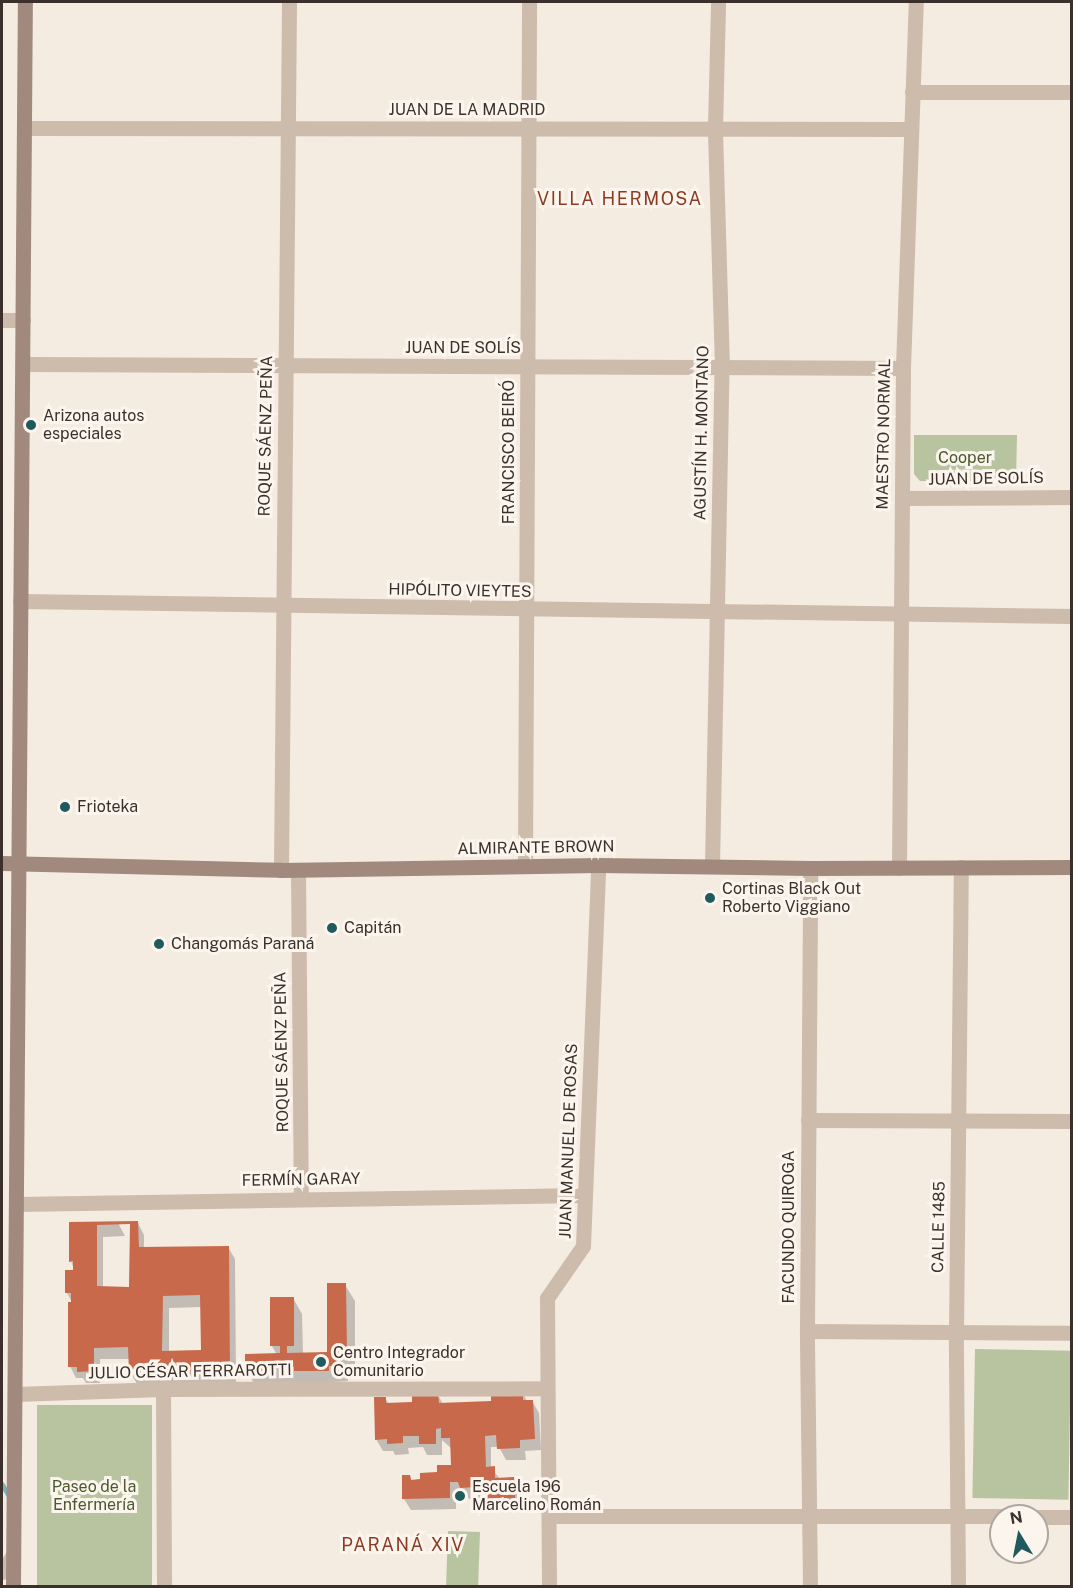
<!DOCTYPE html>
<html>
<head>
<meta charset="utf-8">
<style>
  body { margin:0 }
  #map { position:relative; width:1073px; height:1588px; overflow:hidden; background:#f4ebe1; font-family:"Public Sans",sans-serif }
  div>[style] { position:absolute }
  .green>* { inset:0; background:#b8c4a0; transform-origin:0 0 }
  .shadow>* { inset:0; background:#0003 }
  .stream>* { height:4.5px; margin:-2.25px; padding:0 2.25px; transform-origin:2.25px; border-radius:2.25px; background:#7fb0b2 }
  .building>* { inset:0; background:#c8694b }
  .minor>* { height:15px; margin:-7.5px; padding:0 7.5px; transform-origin:7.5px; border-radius:7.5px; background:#cdbbac }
  .secondary>* { height:15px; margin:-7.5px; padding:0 7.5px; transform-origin:7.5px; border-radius:7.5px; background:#a18a7d }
  .dots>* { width:16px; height:16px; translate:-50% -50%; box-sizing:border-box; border:3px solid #fbf5ee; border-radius:50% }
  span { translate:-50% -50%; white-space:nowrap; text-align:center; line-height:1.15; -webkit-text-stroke:6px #fbf5ee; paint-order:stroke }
  .street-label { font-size:16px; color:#3b302b }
  .poi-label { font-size:16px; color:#3b302b }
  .left { translate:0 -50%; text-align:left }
  .park-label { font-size:16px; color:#4a5a2e }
  .neighbourhood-label { font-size:18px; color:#8c3b22; letter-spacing:1.5px }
  .frame { position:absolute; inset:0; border:3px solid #3b302b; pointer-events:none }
  .north { position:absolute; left:989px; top:1504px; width:60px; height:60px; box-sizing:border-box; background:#fbf5ee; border:2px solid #aea6a0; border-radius:50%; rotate:350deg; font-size:16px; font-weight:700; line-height:24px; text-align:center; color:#3b302b }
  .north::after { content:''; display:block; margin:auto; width:21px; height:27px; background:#1f5a5e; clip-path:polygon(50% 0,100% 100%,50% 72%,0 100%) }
</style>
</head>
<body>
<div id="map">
  <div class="green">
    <div style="clip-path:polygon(914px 435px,1017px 435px,1016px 481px,920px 481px,914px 474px)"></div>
    <div style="left:975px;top:1349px;width:96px;height:149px;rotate:1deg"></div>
    <div style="left:37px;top:1405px;width:115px;height:181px"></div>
    <div style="left:448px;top:1531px;width:32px;height:55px;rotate:2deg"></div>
  </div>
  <div class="shadow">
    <div style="clip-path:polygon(evenodd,118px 1223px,125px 1236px,103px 1237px,103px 1288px,130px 1288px,138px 1223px,144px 1235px,144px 1248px,228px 1247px,235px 1259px,236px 1382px,137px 1384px,130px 1372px,130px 1359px,100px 1359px,100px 1383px,86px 1383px,83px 1378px,76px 1378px,70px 1366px,73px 1304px,67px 1293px,75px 1272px,71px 1261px,71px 1224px,118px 1223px,202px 1307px,203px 1351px,169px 1352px,169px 1308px,202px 1307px)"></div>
    <div style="clip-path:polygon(345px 1285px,355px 1301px,355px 1368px,348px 1368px,348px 1381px,256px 1387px,247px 1371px,277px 1355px,272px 1346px,293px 1298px,302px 1314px,303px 1354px,329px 1353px)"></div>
    <div style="clip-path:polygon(522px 1392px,527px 1401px,532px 1401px,539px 1413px,541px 1450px,525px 1451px,526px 1460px,506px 1460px,499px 1447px,491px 1447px,491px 1468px,500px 1479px,513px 1478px,520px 1490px,521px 1510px,493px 1511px,486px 1493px,481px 1493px,481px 1498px,469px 1499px,466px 1493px,456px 1494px,456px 1509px,411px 1510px,404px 1499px,410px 1476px,412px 1481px,421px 1481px,452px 1466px,452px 1449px,442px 1440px,442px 1455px,427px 1455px,423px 1447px,408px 1448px,409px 1454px,395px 1455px,393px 1451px,383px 1451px,376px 1439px,385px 1398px,389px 1404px,414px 1404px,438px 1395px,443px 1404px,493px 1403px)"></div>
  </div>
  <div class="stream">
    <div style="left:2px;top:1484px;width:13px;rotate:58deg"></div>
  </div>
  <div class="building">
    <div style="clip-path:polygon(evenodd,138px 1221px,139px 1247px,229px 1246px,230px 1371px,129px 1372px,128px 1347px,94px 1348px,94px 1371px,77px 1372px,77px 1367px,68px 1367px,68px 1302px,71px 1302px,71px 1293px,65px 1293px,65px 1270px,73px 1270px,73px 1261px,69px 1262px,69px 1222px,138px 1221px,130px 1224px,129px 1287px,97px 1286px,97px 1225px,130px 1224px,138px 1221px,200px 1295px,201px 1350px,162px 1351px,163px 1296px,200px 1295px)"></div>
    <div style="clip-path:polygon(327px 1283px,346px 1283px,347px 1352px,340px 1353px,340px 1366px,329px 1366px,329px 1371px,294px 1371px,294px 1367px,273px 1367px,274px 1371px,245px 1371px,245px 1354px,280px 1353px,280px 1346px,270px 1346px,270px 1297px,294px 1297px,294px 1346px,287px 1346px,287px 1353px,327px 1352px)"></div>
    <div style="clip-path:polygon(523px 1390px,523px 1400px,533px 1400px,535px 1439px,520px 1440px,520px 1448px,497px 1449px,496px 1435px,485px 1436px,486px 1467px,495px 1466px,495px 1478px,514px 1477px,515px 1498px,485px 1500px,484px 1481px,475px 1481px,475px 1487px,460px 1488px,458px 1482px,450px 1482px,450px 1498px,402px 1499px,402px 1475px,410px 1475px,411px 1480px,420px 1479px,420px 1473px,437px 1472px,437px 1465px,451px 1465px,450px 1438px,441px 1438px,441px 1428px,436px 1429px,436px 1444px,419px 1444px,419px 1436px,403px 1436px,403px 1443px,387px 1444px,387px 1439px,375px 1440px,374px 1397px,386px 1397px,386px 1403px,412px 1402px,412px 1395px,438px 1394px,439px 1403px,491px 1401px,491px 1391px)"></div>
  </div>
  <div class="minor">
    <div style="left:912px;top:92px;width:160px"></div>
    <div style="left:25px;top:128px;width:885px;rotate:0.06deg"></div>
    <div style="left:2px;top:320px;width:21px"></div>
    <div style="left:23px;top:364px;width:880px;rotate:0.26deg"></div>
    <div style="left:902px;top:498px;width:170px;rotate:-0.3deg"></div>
    <div style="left:20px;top:601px;width:1052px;rotate:0.82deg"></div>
    <div style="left:525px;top:866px;width:864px;rotate:-89.73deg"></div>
    <div style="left:712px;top:866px;width:499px;rotate:-88.9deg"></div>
    <div style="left:722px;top:367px;width:239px;rotate:-91.7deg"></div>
    <div style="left:715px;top:128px;width:126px;rotate:-88.6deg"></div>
    <div style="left:899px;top:868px;width:500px;rotate:-89.54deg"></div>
    <div style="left:903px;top:368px;width:366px;rotate:-88deg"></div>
    <div style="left:281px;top:870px;width:868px;rotate:-89.47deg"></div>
    <div style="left:298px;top:870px;width:328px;rotate:89.5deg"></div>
    <div style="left:808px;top:1120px;width:264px;rotate:0.2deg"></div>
    <div style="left:16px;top:1204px;width:569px;rotate:-0.91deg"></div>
    <div style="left:807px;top:1331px;width:265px;rotate:0.4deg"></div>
    <div style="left:163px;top:1389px;width:197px;rotate:89.7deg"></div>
    <div style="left:15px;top:1394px;width:148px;rotate:-1.9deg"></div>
    <div style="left:163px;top:1389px;width:383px;rotate:-0.1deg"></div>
    <div style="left:549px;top:1516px;width:452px"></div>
    <div style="left:1037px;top:1517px;width:35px"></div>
    <div style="left:2px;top:1572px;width:20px;rotate:-57deg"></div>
    <div style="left:549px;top:1586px;width:288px;rotate:-90.4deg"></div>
    <div style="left:547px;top:1298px;width:63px;rotate:-55.3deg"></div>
    <div style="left:583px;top:1246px;width:381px;rotate:-87.7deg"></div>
    <div style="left:810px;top:1586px;width:255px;rotate:-90.7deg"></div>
    <div style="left:807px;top:1331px;width:463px;rotate:-89.6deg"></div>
    <div style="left:958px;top:1586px;width:254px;rotate:-90.5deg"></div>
    <div style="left:956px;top:1332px;width:465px;rotate:-89.4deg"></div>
  </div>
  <div class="secondary">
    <div style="left:2px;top:863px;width:279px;rotate:1.4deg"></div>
    <div style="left:281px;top:870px;width:317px;rotate:-0.9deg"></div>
    <div style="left:598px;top:865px;width:212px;rotate:0.8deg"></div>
    <div style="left:810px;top:868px;width:262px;rotate:-0.2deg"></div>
    <div style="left:13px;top:1586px;width:1584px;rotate:-89.57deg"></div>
  </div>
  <div class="dots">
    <div style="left:31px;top:425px;background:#1f5a5e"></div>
    <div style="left:65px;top:807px;background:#1f5a5e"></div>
    <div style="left:710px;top:898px;background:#1f5a5e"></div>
    <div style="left:332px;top:928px;background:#1f5a5e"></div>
    <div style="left:159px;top:944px;background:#1f5a5e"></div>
    <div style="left:321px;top:1362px;background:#1f5a5e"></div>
    <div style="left:460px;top:1496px;background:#1f5a5e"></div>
  </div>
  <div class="street-label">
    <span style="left:467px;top:110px">JUAN DE LA MADRID</span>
    <span style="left:463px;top:348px">JUAN DE SOLÍS</span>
    <span style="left:702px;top:433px;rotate:-89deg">AGUSTÍN H. MONTANO</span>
    <span style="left:884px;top:434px;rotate:-89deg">MAESTRO NORMAL</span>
    <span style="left:266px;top:436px;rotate:-89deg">ROQUE SÁENZ PEÑA</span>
    <span style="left:509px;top:452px;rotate:-90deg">FRANCISCO BEIRÓ</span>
    <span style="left:986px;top:479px;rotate:-1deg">JUAN DE SOLÍS</span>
    <span style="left:460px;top:591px;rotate:1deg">HIPÓLITO VIEYTES</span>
    <span style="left:536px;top:848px;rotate:-1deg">ALMIRANTE BROWN</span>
    <span style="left:282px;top:1052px;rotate:-91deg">ROQUE SÁENZ PEÑA</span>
    <span style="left:569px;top:1141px;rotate:-88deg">JUAN MANUEL DE ROSAS</span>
    <span style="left:301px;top:1180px;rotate:-1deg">FERMÍN GARAY</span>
    <span style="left:789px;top:1227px;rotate:-90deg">FACUNDO QUIROGA</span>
    <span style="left:939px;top:1227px;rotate:-89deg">CALLE 1485</span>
    <span style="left:190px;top:1372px;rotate:-1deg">JULIO CÉSAR FERRAROTTI</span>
  </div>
  <div class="poi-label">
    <span class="left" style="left:43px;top:425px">Arizona autos<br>especiales</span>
    <span class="left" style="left:77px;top:807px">Frioteka</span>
    <span class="left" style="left:722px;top:898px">Cortinas Black Out<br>Roberto Viggiano</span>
    <span class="left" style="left:344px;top:928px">Capitán</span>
    <span class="left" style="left:171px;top:944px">Changomás Paraná</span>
    <span class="left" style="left:333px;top:1362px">Centro Integrador<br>Comunitario</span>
    <span class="left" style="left:472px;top:1496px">Escuela 196<br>Marcelino Román</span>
  </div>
  <div class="park-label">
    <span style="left:965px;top:458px">Cooper</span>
    <span style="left:94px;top:1496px">Paseo de la<br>Enfermería</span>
  </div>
  <div class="neighbourhood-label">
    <span style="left:620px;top:199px">VILLA HERMOSA</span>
    <span style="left:403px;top:1545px">PARANÁ XIV</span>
  </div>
  <div class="frame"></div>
  <div class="north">N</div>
</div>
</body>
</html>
